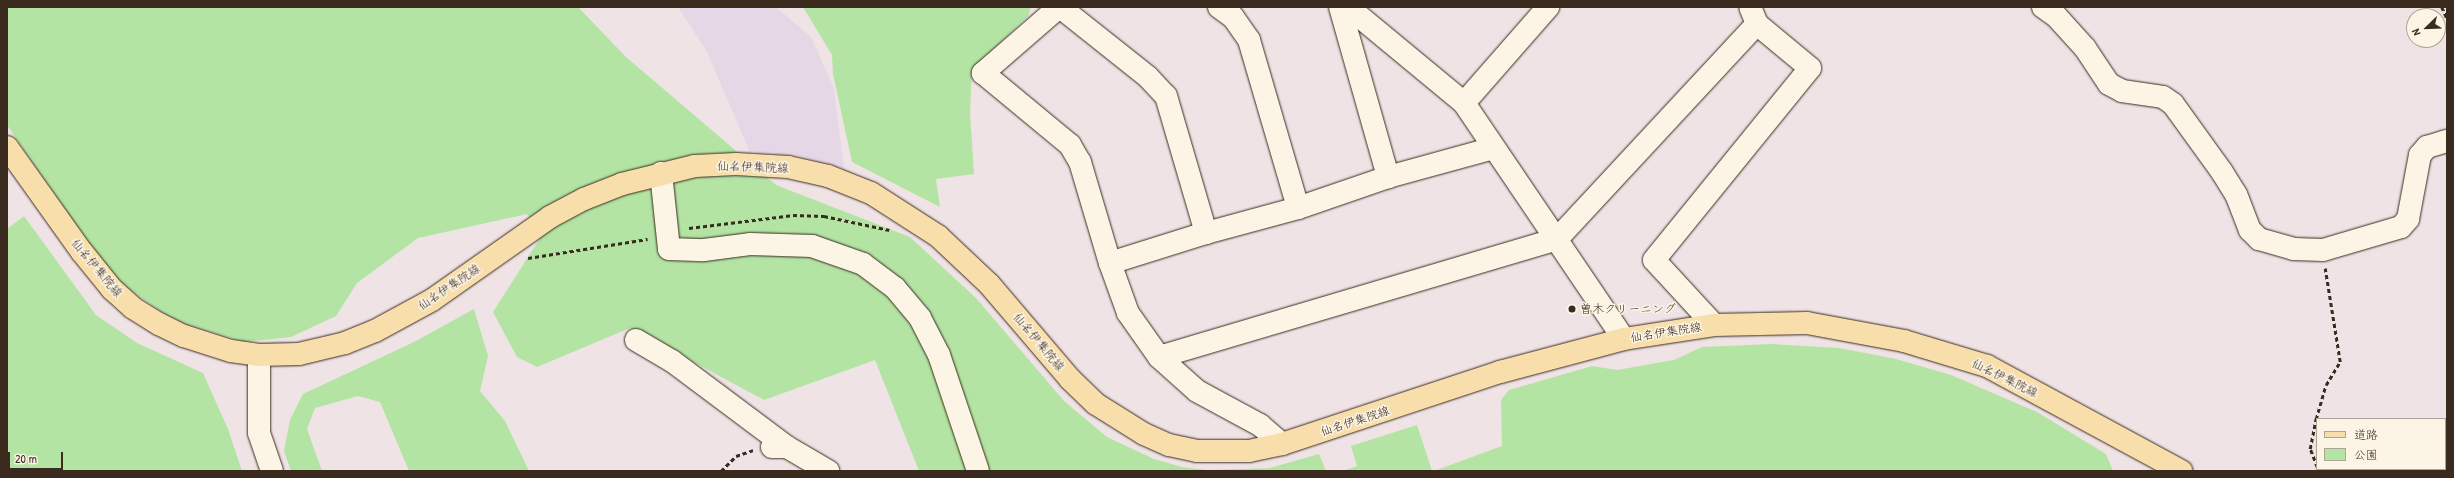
<!DOCTYPE html>
<html>
<head>
<meta charset="utf-8">
<style>
  body { margin:0 }
  #map { position:relative; width:2454px; height:478px; overflow:hidden; background:#efe3e6; font-family:"Patrick Hand","Klee One",sans-serif }
  div>[style] { position:absolute }
  .built>* { inset:0; background:#e6d7e7 }
  .green>* { inset:0; background:#b3e4a4 }
  .path>* { height:2.5px; margin-top:-1.25px; transform-origin:0; background:repeating-linear-gradient(90deg,#3b2a1e 0 4px,transparent 0 7px) }
  .roads { filter:drop-shadow(0 0 1px #3b2a1e) drop-shadow(0 0 1px #3b2a1e) }
  .minor>* { height:22px; margin:-11px; padding:0 11px; transform-origin:11px; border-radius:11px; background:#fcf5e5 }
  .major>* { height:22px; margin:-11px; padding:0 11px; transform-origin:11px; border-radius:11px; background:#f8deab }
  .dots>* { width:11px; height:11px; translate:-50% -50%; box-sizing:border-box; border:2px solid #fcf5e5; border-radius:50% }
  span { translate:-50% -50%; white-space:nowrap; text-align:center; line-height:1.15; -webkit-text-stroke:3px #fcf5e5; paint-order:stroke }
  .street-label { font-size:12px; color:#3b2a1e }
  .poi-label { font-size:12px; color:#3b2a1e }
  .left { translate:0 -50%; text-align:left }
  .frame { position:absolute; inset:0; border:8px solid #3b2a1e; pointer-events:none }
  .legend { position:absolute; left:2316px; top:418px; width:130px; height:52px; box-sizing:border-box; background:#fcf5e5; border:1px solid #afa495; margin:0; padding:5px 7px; list-style:none; font-size:12px; color:#3b2a1e }
  .legend li { display:flex; align-items:center; gap:8px; height:20px }
  .legend b { width:20px; border:1px solid #afa495 }
  .north { position:absolute; left:2406px; top:8px; width:40px; height:40px; box-sizing:border-box; background:#fcf5e5; border:1px solid #afa495; border-radius:50%; rotate:247deg; font-size:11px; font-weight:700; line-height:16px; text-align:center; color:#3b2a1e }
  .north::after { content:''; display:block; margin:auto; width:14px; height:18px; background:#3b2a1e; clip-path:polygon(50% 0,100% 100%,50% 72%,0 100%) }
  .scale { position:absolute; left:8px; top:452px; width:55px; height:18px; box-sizing:border-box; border:2px solid #3b2a1e; border-top:0; padding-left:5px; font-size:12px; line-height:14px; white-space:nowrap; color:#3b2a1e; -webkit-text-stroke:3px #fcf5e5; paint-order:stroke }
</style>
</head>
<body>
<div id="map">
  <div class="built">
    <div style="clip-path:polygon(678px 7px,776px 7px,811px 37px,834px 88px,844px 169px,794px 155px,750px 152px,707px 52px)"></div>
  </div>
  <div class="green">
    <div style="clip-path:polygon(7px 7px,578px 7px,626px 57px,776px 185px,910px 237px,976px 298px,1064px 401px,1107px 437px,1154px 459px,1182px 467px,1208px 470px,1270px 468px,1319px 454px,1326px 471px,919px 471px,875px 360px,764px 400px,630px 328px,537px 367px,517px 357px,493px 312px,542px 235px,527px 214px,418px 238px,357px 283px,336px 316px,291px 337px,244px 342px,175px 321px,121px 284px,84px 237px,7px 125px)"></div>
    <div style="clip-path:polygon(803px 7px,1031px 7px,1028px 16px,972px 70px,970px 113px,974px 174px,936px 179px,940px 207px,852px 162px,833px 74px,832px 55px)"></div>
    <div style="clip-path:polygon(24px 216px,96px 315px,137px 343px,203px 373px,228px 429px,242px 471px,7px 471px,7px 229px)"></div>
    <div style="clip-path:polygon(474px 309px,488px 356px,480px 391px,505px 421px,529px 471px,409px 471px,380px 402px,358px 396px,315px 408px,307px 429px,322px 471px,291px 471px,284px 451px,290px 420px,303px 394px,414px 342px)"></div>
    <div style="clip-path:polygon(1771px 344px,1839px 348px,1896px 359px,1951px 375px,2037px 412px,2106px 454px,2113px 471px,1434px 471px,1502px 446px,1501px 400px,1509px 390px,1592px 366px,1617px 370px,1674px 360px,1702px 347px)"></div>
    <div style="clip-path:polygon(1417px 425px,1432px 471px,1343px 471px,1357px 466px,1351px 446px)"></div>
  </div>
  <div class="path">
    <div style="left:2442px;top:7px;width:12px;rotate:66deg"></div>
    <div style="left:689px;top:228px;width:105px;rotate:-7.1deg"></div>
    <div style="left:793px;top:215px;width:31px;rotate:2deg"></div>
    <div style="left:824px;top:216px;width:67px;rotate:12deg"></div>
    <div style="left:528px;top:258px;width:121px;rotate:-9deg"></div>
    <div style="left:2317px;top:467px;width:19px;rotate:-111deg"></div>
    <div style="left:2310px;top:449px;width:31px;rotate:-79deg"></div>
    <div style="left:2316px;top:419px;width:35px;rotate:-74deg"></div>
    <div style="left:2326px;top:385px;width:27px;rotate:-59deg"></div>
    <div style="left:2340px;top:362px;width:95px;rotate:-99.1deg"></div>
    <div style="left:2319px;top:469px;width:2px;rotate:63deg"></div>
    <div style="left:721px;top:471px;width:21px;rotate:-45deg"></div>
    <div style="left:736px;top:456px;width:18px;rotate:-19deg"></div>
  </div>
  <div class="roads">
    <div class="minor">
      <div style="left:1059px;top:7px;width:101px;rotate:139deg"></div>
      <div style="left:983px;top:73px;width:113px;rotate:39.6deg"></div>
      <div style="left:1070px;top:145px;width:20px;rotate:60deg"></div>
      <div style="left:1080px;top:162px;width:105px;rotate:73.5deg"></div>
      <div style="left:1110px;top:263px;width:53px;rotate:70.2deg"></div>
      <div style="left:1128px;top:313px;width:54px;rotate:54.8deg"></div>
      <div style="left:1159px;top:357px;width:51px;rotate:41.8deg"></div>
      <div style="left:1197px;top:391px;width:72px;rotate:28.4deg"></div>
      <div style="left:1260px;top:425px;width:29px;rotate:41deg"></div>
      <div style="left:1060px;top:7px;width:112px;rotate:38.5deg"></div>
      <div style="left:1148px;top:77px;width:26px;rotate:47deg"></div>
      <div style="left:1166px;top:96px;width:143px;rotate:73.7deg"></div>
      <div style="left:1219px;top:7px;width:17px;rotate:36deg"></div>
      <div style="left:1233px;top:17px;width:28px;rotate:55deg"></div>
      <div style="left:1249px;top:40px;width:175px;rotate:73.7deg"></div>
      <div style="left:1340px;top:7px;width:177px;rotate:74.2deg"></div>
      <div style="left:1348px;top:7px;width:151px;rotate:39.6deg"></div>
      <div style="left:1464px;top:103px;width:285px;rotate:55.9deg"></div>
      <div style="left:2043px;top:7px;width:16px;rotate:35deg"></div>
      <div style="left:2056px;top:16px;width:43px;rotate:47.8deg"></div>
      <div style="left:2085px;top:48px;width:43px;rotate:56.3deg"></div>
      <div style="left:2109px;top:84px;width:15px;rotate:28deg"></div>
      <div style="left:2122px;top:91px;width:41px;rotate:8.3deg"></div>
      <div style="left:2163px;top:97px;width:12px;rotate:35deg"></div>
      <div style="left:2173px;top:104px;width:84px;rotate:54.2deg"></div>
      <div style="left:2222px;top:172px;width:26px;rotate:58deg"></div>
      <div style="left:2236px;top:194px;width:39px;rotate:69deg"></div>
      <div style="left:2250px;top:230px;width:13px;rotate:45deg"></div>
      <div style="left:2259px;top:239px;width:36px;rotate:16deg"></div>
      <div style="left:2294px;top:249px;width:29px;rotate:2deg"></div>
      <div style="left:2323px;top:250px;width:81px;rotate:-16.4deg"></div>
      <div style="left:2401px;top:227px;width:11px;rotate:-49deg"></div>
      <div style="left:2408px;top:219px;width:65px;rotate:-79.4deg"></div>
      <div style="left:2420px;top:155px;width:11px;rotate:-49deg"></div>
      <div style="left:2427px;top:147px;width:21px;rotate:-17deg"></div>
      <div style="left:1464px;top:103px;width:128px;rotate:-48.8deg"></div>
      <div style="left:661px;top:173px;width:76px;rotate:84deg"></div>
      <div style="left:669px;top:249px;width:35px;rotate:2deg"></div>
      <div style="left:704px;top:250px;width:46px;rotate:-7.4deg"></div>
      <div style="left:750px;top:244px;width:62px;rotate:1.8deg"></div>
      <div style="left:812px;top:246px;width:54px;rotate:19.4deg"></div>
      <div style="left:863px;top:264px;width:40px;rotate:37deg"></div>
      <div style="left:895px;top:288px;width:39px;rotate:50deg"></div>
      <div style="left:920px;top:318px;width:42px;rotate:62.8deg"></div>
      <div style="left:939px;top:355px;width:122px;rotate:71.4deg"></div>
      <div style="left:1110px;top:263px;width:101px;rotate:-17.4deg"></div>
      <div style="left:1206px;top:233px;width:95px;rotate:-15.2deg"></div>
      <div style="left:1298px;top:208px;width:95px;rotate:-19deg"></div>
      <div style="left:1388px;top:177px;width:110px;rotate:-15.3deg"></div>
      <div style="left:1714px;top:325px;width:88px;rotate:-132.7deg"></div>
      <div style="left:1654px;top:260px;width:247px;rotate:-50.9deg"></div>
      <div style="left:1810px;top:68px;width:69px;rotate:-140.3deg"></div>
      <div style="left:1757px;top:24px;width:18px;rotate:-112deg"></div>
      <div style="left:636px;top:340px;width:42px;rotate:30.3deg"></div>
      <div style="left:672px;top:361px;width:144px;rotate:36.8deg"></div>
      <div style="left:259px;top:355px;width:78px;rotate:90deg"></div>
      <div style="left:259px;top:433px;width:40px;rotate:71.1deg"></div>
      <div style="left:1159px;top:357px;width:415px;rotate:-16.5deg"></div>
      <div style="left:1557px;top:239px;width:294px;rotate:-47.1deg"></div>
      <div style="left:772px;top:447px;width:15px"></div>
      <div style="left:787px;top:447px;width:48px;rotate:30.3deg"></div>
    </div>
    <div class="major">
      <div style="left:7px;top:147px;width:129px;rotate:54.5deg"></div>
      <div style="left:82px;top:252px;width:48px;rotate:51deg"></div>
      <div style="left:112px;top:289px;width:28px;rotate:42deg"></div>
      <div style="left:133px;top:308px;width:31px;rotate:32deg"></div>
      <div style="left:159px;top:324px;width:28px;rotate:26deg"></div>
      <div style="left:184px;top:336px;width:49px;rotate:17.7deg"></div>
      <div style="left:231px;top:351px;width:28px;rotate:8deg"></div>
      <div style="left:259px;top:355px;width:40px;rotate:-1.4deg"></div>
      <div style="left:299px;top:354px;width:47px;rotate:-13.4deg"></div>
      <div style="left:345px;top:343px;width:32px;rotate:-22deg"></div>
      <div style="left:375px;top:331px;width:65px;rotate:-28.5deg"></div>
      <div style="left:432px;top:300px;width:144px;rotate:-35.1deg"></div>
      <div style="left:550px;top:217px;width:38px;rotate:-28deg"></div>
      <div style="left:584px;top:199px;width:41px;rotate:-21.5deg"></div>
      <div style="left:622px;top:184px;width:75px;rotate:-13.9deg"></div>
      <div style="left:695px;top:166px;width:41px;rotate:-2.8deg"></div>
      <div style="left:736px;top:164px;width:52px;rotate:3.3deg"></div>
      <div style="left:788px;top:167px;width:41px;rotate:12.7deg"></div>
      <div style="left:828px;top:176px;width:46px;rotate:21.6deg"></div>
      <div style="left:871px;top:193px;width:80px;rotate:32.7deg"></div>
      <div style="left:938px;top:236px;width:70px;rotate:43.3deg"></div>
      <div style="left:989px;top:284px;width:125px;rotate:49.5deg"></div>
      <div style="left:1070px;top:379px;width:36px;rotate:44deg"></div>
      <div style="left:1096px;top:404px;width:57px;rotate:32deg"></div>
      <div style="left:1144px;top:434px;width:27px;rotate:24deg"></div>
      <div style="left:1169px;top:445px;width:29px;rotate:12deg"></div>
      <div style="left:1197px;top:451px;width:52px"></div>
      <div style="left:1249px;top:451px;width:34px;rotate:-12deg"></div>
      <div style="left:1282px;top:444px;width:230px;rotate:-18.3deg"></div>
      <div style="left:1500px;top:372px;width:128px;rotate:-14.9deg"></div>
      <div style="left:1624px;top:339px;width:91px;rotate:-8.8deg"></div>
      <div style="left:1714px;top:325px;width:93px;rotate:-1.2deg"></div>
      <div style="left:1807px;top:323px;width:99px;rotate:10.5deg"></div>
      <div style="left:1904px;top:341px;width:87px;rotate:16.8deg"></div>
      <div style="left:1987px;top:366px;width:221px;rotate:28.4deg"></div>
      <div style="left:2438px;top:471px;width:4px;rotate:-34deg"></div>
    </div>
  </div>
  <div class="dots">
    <div style="left:1572px;top:309px;background:#3b2a1e"></div>
  </div>
  <div class="street-label">
    <span style="left:753px;top:167px;rotate:2deg">仙名伊集院線</span>
    <span style="left:97px;top:268px;rotate:50deg">仙名伊集院線</span>
    <span style="left:449px;top:287px;rotate:-34deg">仙名伊集院線</span>
    <span style="left:1666px;top:332px;rotate:-9deg">仙名伊集院線</span>
    <span style="left:1039px;top:342px;rotate:50deg">仙名伊集院線</span>
    <span style="left:2005px;top:378px;rotate:26deg">仙名伊集院線</span>
    <span style="left:1355px;top:421px;rotate:-18deg">仙名伊集院線</span>
  </div>
  <div class="poi-label">
    <span class="left" style="left:1580px;top:309px">曽木クリーニング</span>
  </div>
  <div class="frame"></div>
  <ul class="legend">
  <li><b style="height:5px;background:#f8deab"></b>道路</li>
  <li><b style="height:11px;background:#b3e4a4"></b>公園</li>
  </ul>
  <div class="north">N</div>
  <div class="scale">20 m</div>
</div>
</body>
</html>
